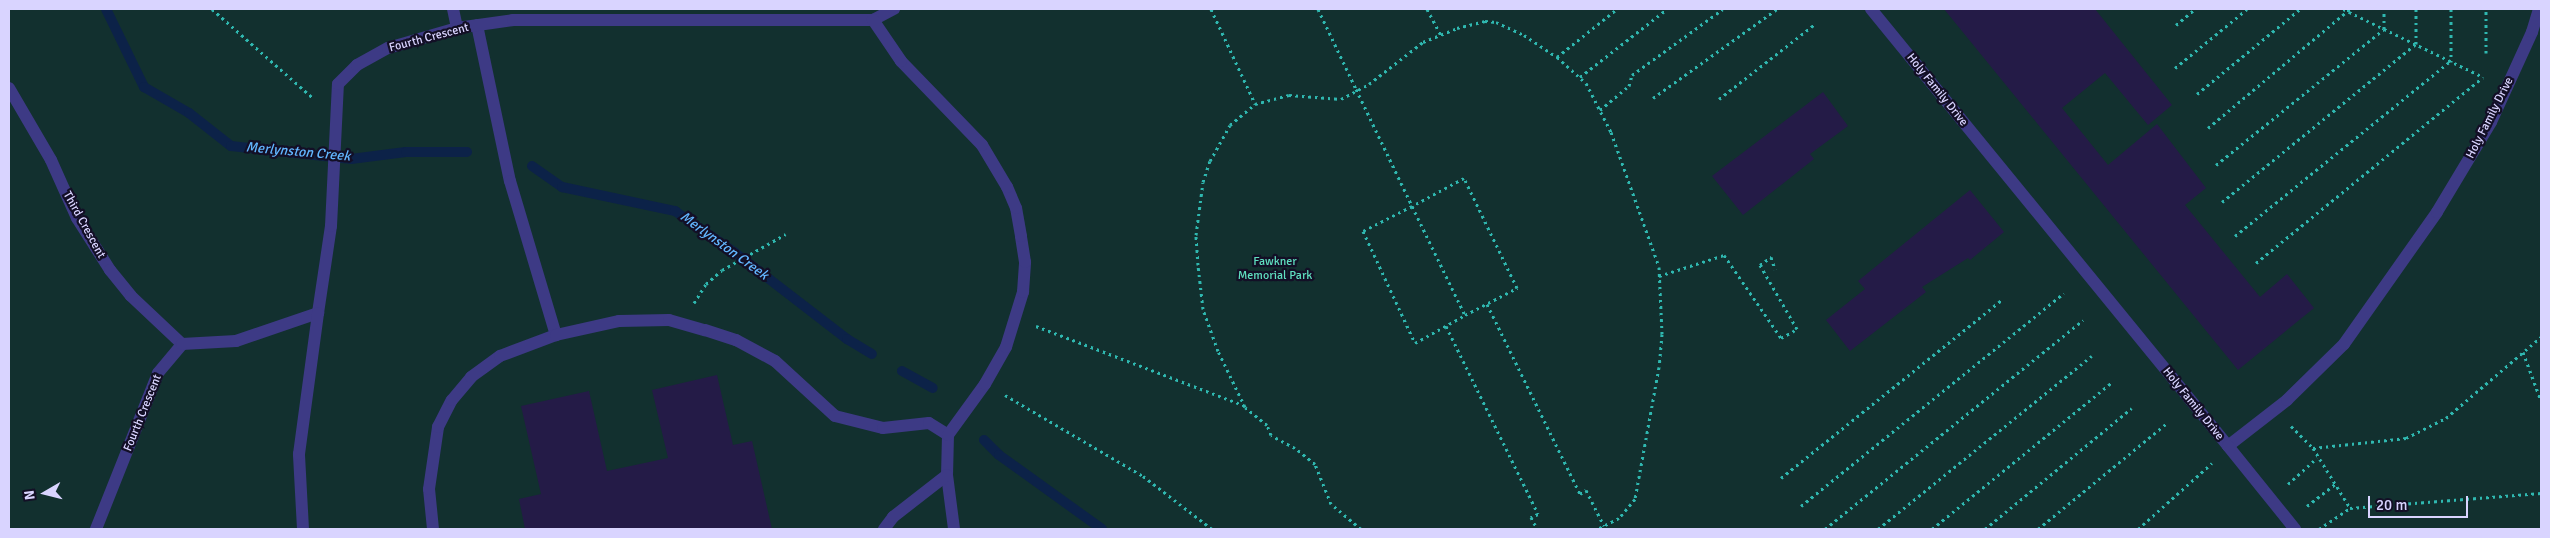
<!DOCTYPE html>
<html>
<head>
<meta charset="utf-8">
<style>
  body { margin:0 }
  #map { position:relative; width:2550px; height:538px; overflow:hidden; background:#130f26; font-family:Signika,sans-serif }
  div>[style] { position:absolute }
  .green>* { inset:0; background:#12302f; transform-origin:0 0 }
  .stream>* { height:10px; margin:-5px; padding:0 5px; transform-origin:5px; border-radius:5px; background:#0c2248 }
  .building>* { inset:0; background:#241b47 }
  .path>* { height:3px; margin-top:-1.5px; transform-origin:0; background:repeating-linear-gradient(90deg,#2fb8b0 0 2.5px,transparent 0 6.5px) }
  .service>* { height:12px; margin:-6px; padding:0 6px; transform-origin:6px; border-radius:6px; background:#3d3a85 }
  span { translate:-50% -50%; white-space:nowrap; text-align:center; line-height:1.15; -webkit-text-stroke:4.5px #130f26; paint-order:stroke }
  .street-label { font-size:12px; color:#d9d4ff }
  .park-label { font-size:12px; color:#5fe0c0 }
  .water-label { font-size:14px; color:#62b6ff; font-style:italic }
  .frame { position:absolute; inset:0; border:10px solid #d9d4ff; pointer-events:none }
  .north { position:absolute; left:20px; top:468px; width:50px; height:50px; -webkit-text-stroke:4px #130f26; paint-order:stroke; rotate:262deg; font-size:14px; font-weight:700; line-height:20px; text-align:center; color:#d9d4ff }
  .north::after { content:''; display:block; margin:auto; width:18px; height:22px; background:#d9d4ff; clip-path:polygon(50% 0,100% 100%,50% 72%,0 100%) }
  .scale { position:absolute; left:2368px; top:496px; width:100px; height:22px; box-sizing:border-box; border:2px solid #d9d4ff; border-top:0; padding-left:6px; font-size:15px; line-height:18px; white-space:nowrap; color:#d9d4ff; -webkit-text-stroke:4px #130f26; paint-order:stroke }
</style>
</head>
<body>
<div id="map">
  <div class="green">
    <div style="left:9px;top:9px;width:2532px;height:520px"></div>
  </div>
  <div class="stream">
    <div style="left:106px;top:9px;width:87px;rotate:64deg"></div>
    <div style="left:144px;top:87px;width:52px;rotate:30deg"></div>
    <div style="left:189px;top:113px;width:53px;rotate:38.2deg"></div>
    <div style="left:231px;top:146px;width:121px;rotate:6.2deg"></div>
    <div style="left:351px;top:159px;width:55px;rotate:-7.3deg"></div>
    <div style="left:406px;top:152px;width:61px"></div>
    <div style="left:532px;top:166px;width:37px;rotate:35deg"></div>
    <div style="left:562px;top:187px;width:116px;rotate:12deg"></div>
    <div style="left:675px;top:211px;width:72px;rotate:34.8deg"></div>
    <div style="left:734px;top:252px;width:143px;rotate:37.6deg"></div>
    <div style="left:847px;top:339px;width:29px;rotate:31deg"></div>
    <div style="left:902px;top:371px;width:35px;rotate:29deg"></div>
    <div style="left:984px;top:440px;width:21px;rotate:45deg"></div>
    <div style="left:999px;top:455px;width:127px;rotate:35.7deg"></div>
  </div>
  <div class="building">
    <div style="clip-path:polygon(1944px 9px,2095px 9px,2172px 105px,2148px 125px,2105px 73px,2062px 108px,2108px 165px,2157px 124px,2206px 188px,2185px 205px,2260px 297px,2287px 274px,2314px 308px,2238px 370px)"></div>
    <div style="clip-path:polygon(1823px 92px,1848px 126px,1810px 154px,1814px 159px,1743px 215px,1712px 176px)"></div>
    <div style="clip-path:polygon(1970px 190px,2004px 232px,1970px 260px,1968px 258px,1922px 287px,1926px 292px,1850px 351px,1826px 320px,1865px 289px,1858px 281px)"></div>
    <div style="clip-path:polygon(717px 375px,733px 445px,752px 441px,772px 529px,525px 529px,519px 499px,541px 494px,521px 406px,589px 391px,607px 471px,668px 458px,652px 390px)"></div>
  </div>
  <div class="path">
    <div style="left:212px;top:9px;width:136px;rotate:41.4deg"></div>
    <div style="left:1211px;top:9px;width:105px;rotate:65.1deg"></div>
    <div style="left:1318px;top:9px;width:89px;rotate:64.6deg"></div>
    <div style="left:1356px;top:89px;width:130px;rotate:64.4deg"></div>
    <div style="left:1412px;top:206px;width:121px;rotate:64.1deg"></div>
    <div style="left:1465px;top:315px;width:59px;rotate:-27.4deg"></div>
    <div style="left:1517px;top:288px;width:122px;rotate:-115.7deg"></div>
    <div style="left:1464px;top:178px;width:59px;rotate:151.7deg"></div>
    <div style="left:1412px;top:206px;width:55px;rotate:153deg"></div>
    <div style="left:1363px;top:231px;width:123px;rotate:65.1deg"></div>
    <div style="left:1415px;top:343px;width:57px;rotate:-29.2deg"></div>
    <div style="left:1427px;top:9px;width:30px;rotate:62deg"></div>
    <div style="left:2343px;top:9px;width:156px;rotate:25.9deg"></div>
    <div style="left:2451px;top:9px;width:53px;rotate:90deg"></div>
    <div style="left:2176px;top:25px;width:25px;rotate:-40deg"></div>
    <div style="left:2486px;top:53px;width:44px;rotate:-90deg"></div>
    <div style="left:1557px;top:57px;width:77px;rotate:-38.7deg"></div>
    <div style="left:2175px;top:68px;width:93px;rotate:-39.3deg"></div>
    <div style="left:1580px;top:77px;width:110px;rotate:-38deg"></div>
    <div style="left:2197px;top:94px;width:134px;rotate:-39.5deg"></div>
    <div style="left:1653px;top:98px;width:153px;rotate:-35.7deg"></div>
    <div style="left:1719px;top:99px;width:122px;rotate:-38deg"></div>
    <div style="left:1600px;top:110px;width:38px;rotate:-40deg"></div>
    <div style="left:1629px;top:86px;width:11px;rotate:-75deg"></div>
    <div style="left:1632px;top:75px;width:112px;rotate:-36deg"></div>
    <div style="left:2208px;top:128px;width:185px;rotate:-40deg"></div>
    <div style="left:2216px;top:165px;width:216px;rotate:-39deg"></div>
    <div style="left:2384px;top:29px;width:20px;rotate:-90deg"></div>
    <div style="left:2222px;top:202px;width:250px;rotate:-39.2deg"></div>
    <div style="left:2416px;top:44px;width:35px;rotate:-90deg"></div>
    <div style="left:2235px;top:236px;width:277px;rotate:-39.1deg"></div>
    <div style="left:2256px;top:263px;width:293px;rotate:-39.3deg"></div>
    <div style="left:1659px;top:276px;width:68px;rotate:-17.9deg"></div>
    <div style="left:1724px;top:255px;width:101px;rotate:55.5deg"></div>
    <div style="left:1781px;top:338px;width:18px;rotate:-29deg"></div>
    <div style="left:1797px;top:329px;width:74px;rotate:-120deg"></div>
    <div style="left:1760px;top:265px;width:14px;rotate:-36deg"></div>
    <div style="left:1771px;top:257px;width:13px;rotate:72deg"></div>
    <div style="left:694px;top:303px;width:22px;rotate:-58deg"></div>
    <div style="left:706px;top:284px;width:21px;rotate:-41deg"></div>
    <div style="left:722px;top:270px;width:73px;rotate:-29.4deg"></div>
    <div style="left:1487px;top:304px;width:212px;rotate:63.9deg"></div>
    <div style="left:1580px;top:494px;width:7px;rotate:-34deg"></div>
    <div style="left:1586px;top:490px;width:40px;rotate:63.4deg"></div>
    <div style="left:1036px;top:326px;width:224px;rotate:20.9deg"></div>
    <div style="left:1446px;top:326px;width:209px;rotate:63.9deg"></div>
    <div style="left:1538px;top:514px;width:8px;rotate:157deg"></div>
    <div style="left:1531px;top:517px;width:13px;rotate:63deg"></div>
    <div style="left:2523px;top:352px;width:52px;rotate:69.8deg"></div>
    <div style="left:1005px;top:395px;width:160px;rotate:30.4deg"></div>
    <div style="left:1143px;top:476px;width:87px;rotate:37.5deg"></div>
    <div style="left:2291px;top:426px;width:31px;rotate:45deg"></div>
    <div style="left:2313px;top:448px;width:94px;rotate:-6.1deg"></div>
    <div style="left:2406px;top:438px;width:45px;rotate:-26.6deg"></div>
    <div style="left:2446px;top:418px;width:125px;rotate:-40.5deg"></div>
    <div style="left:2313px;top:448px;width:70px;rotate:58.3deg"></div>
    <div style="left:1781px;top:478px;width:285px;rotate:-38.9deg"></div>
    <div style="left:2288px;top:484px;width:39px;rotate:-42deg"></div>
    <div style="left:1801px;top:506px;width:338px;rotate:-39deg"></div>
    <div style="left:2307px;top:506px;width:37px;rotate:-38deg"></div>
    <div style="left:1361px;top:529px;width:39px;rotate:-140deg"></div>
    <div style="left:1331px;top:504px;width:43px;rotate:-111.8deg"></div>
    <div style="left:1315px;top:464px;width:26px;rotate:-141deg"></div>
    <div style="left:1295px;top:448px;width:27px;rotate:-152deg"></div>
    <div style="left:1271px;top:435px;width:11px;rotate:-112deg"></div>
    <div style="left:1267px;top:425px;width:28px;rotate:-141deg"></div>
    <div style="left:1245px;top:407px;width:62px;rotate:-115.7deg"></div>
    <div style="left:1218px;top:351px;width:45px;rotate:-109.7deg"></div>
    <div style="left:1203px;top:309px;width:44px;rotate:-96.5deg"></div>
    <div style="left:1198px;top:265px;width:30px;rotate:-94deg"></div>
    <div style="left:1196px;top:235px;width:53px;rotate:-82.5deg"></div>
    <div style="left:1203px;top:182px;width:22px;rotate:-72deg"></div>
    <div style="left:1210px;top:161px;width:41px;rotate:-60.9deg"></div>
    <div style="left:1230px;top:125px;width:33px;rotate:-40deg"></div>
    <div style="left:1255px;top:104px;width:35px;rotate:-15deg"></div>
    <div style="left:1289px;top:95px;width:52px;rotate:4.4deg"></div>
    <div style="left:1341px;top:99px;width:32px;rotate:-28deg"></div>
    <div style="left:1369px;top:84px;width:68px;rotate:-37.9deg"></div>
    <div style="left:1423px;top:42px;width:37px;rotate:-22deg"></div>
    <div style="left:1457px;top:28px;width:29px;rotate:-14deg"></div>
    <div style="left:1485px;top:21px;width:11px;rotate:5deg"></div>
    <div style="left:1496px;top:22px;width:31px;rotate:25deg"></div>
    <div style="left:1524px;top:35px;width:40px;rotate:34deg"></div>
    <div style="left:1557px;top:57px;width:39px;rotate:42deg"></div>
    <div style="left:1586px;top:83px;width:55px;rotate:63deg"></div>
    <div style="left:1611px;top:132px;width:143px;rotate:70.4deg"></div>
    <div style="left:1659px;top:267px;width:67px;rotate:87.4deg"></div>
    <div style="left:1662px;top:334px;width:33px;rotate:95deg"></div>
    <div style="left:1659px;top:367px;width:134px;rotate:100.3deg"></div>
    <div style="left:1635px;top:499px;width:25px;rotate:130deg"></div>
    <div style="left:1619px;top:518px;width:25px;rotate:153deg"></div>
    <div style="left:1825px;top:529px;width:332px;rotate:-39deg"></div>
    <div style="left:1878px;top:529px;width:275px;rotate:-39deg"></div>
    <div style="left:1932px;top:529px;width:232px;rotate:-39.2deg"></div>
    <div style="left:1985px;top:529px;width:190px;rotate:-39.5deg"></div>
    <div style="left:2038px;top:529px;width:166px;rotate:-39.4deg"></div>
    <div style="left:2138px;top:529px;width:99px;rotate:-41.7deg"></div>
    <div style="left:2319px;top:529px;width:37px;rotate:-34deg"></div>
    <div style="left:2350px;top:508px;width:192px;rotate:-4.5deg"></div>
  </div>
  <div class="service">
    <div style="left:453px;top:9px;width:19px;rotate:78deg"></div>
    <div style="left:1871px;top:9px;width:564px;rotate:50.75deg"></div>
    <div style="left:2228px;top:446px;width:75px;rotate:-37.9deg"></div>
    <div style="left:2287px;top:400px;width:80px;rotate:-44.5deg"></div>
    <div style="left:2344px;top:344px;width:161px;rotate:-54.8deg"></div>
    <div style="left:2437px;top:212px;width:105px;rotate:-59deg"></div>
    <div style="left:2491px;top:122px;width:99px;rotate:-65.5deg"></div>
    <div style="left:2532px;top:32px;width:24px;rotate:-73deg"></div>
    <div style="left:477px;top:25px;width:159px;rotate:78.1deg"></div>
    <div style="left:510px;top:181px;width:161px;rotate:73.4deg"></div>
    <div style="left:9px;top:88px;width:83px;rotate:59.7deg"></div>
    <div style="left:51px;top:160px;width:64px;rotate:65.9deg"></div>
    <div style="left:77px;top:218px;width:62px;rotate:57.6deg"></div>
    <div style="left:110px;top:270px;width:33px;rotate:51deg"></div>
    <div style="left:131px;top:296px;width:70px;rotate:43.3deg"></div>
    <div style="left:948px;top:435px;width:40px;rotate:91.4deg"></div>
    <div style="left:947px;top:475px;width:54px;rotate:82.6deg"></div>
    <div style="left:2228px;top:446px;width:107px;rotate:51.1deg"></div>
    <div style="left:96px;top:529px;width:168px;rotate:-68.3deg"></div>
    <div style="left:158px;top:373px;width:38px;rotate:-50deg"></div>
    <div style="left:182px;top:344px;width:54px;rotate:-3.2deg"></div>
    <div style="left:236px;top:341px;width:87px;rotate:-18.9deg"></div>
    <div style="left:318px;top:313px;width:88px;rotate:-81.5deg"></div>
    <div style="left:331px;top:226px;width:142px;rotate:-87.2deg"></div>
    <div style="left:338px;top:84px;width:27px;rotate:-45deg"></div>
    <div style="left:357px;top:65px;width:35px;rotate:-29deg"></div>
    <div style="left:388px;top:48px;width:72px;rotate:-16.2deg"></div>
    <div style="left:457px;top:28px;width:57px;rotate:-8.1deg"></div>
    <div style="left:513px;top:20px;width:360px"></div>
    <div style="left:873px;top:20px;width:24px;rotate:-28deg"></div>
    <div style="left:303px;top:529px;width:75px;rotate:-93.1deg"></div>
    <div style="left:299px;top:454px;width:142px;rotate:-82.3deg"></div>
    <div style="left:433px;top:529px;width:40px;rotate:-95.7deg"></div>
    <div style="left:429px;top:489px;width:63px;rotate:-81.7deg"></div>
    <div style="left:438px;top:427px;width:30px;rotate:-63deg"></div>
    <div style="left:452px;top:400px;width:30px;rotate:-50deg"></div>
    <div style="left:471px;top:377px;width:36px;rotate:-36deg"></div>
    <div style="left:500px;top:356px;width:60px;rotate:-20.6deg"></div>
    <div style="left:556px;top:335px;width:65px;rotate:-12.5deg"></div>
    <div style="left:619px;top:321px;width:50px;rotate:-1.1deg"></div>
    <div style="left:669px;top:320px;width:37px;rotate:16deg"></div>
    <div style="left:705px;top:330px;width:33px;rotate:18deg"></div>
    <div style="left:736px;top:340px;width:44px;rotate:28.3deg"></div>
    <div style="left:775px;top:361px;width:81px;rotate:42.5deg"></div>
    <div style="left:835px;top:416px;width:49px;rotate:14deg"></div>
    <div style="left:883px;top:428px;width:46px;rotate:-6.2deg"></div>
    <div style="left:929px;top:423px;width:22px;rotate:32deg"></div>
    <div style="left:948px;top:435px;width:63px;rotate:-54deg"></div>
    <div style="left:985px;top:384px;width:43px;rotate:-60.4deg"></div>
    <div style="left:1006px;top:347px;width:58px;rotate:-72.8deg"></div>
    <div style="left:1023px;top:292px;width:30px;rotate:-86deg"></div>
    <div style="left:1025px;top:262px;width:26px;rotate:-99deg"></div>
    <div style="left:1021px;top:236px;width:28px;rotate:-100deg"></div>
    <div style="left:1016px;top:208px;width:23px;rotate:-113deg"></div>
    <div style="left:1007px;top:187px;width:49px;rotate:-120.8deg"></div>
    <div style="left:982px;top:145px;width:117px;rotate:-134deg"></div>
    <div style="left:901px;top:61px;width:50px;rotate:-124.3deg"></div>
    <div style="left:884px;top:529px;width:15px;rotate:-53deg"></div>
    <div style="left:893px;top:517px;width:68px;rotate:-37.9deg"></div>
  </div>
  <div class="street-label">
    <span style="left:429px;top:38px;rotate:-15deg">Fourth Crescent</span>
    <span style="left:1937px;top:90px;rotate:51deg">Holy Family Drive</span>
    <span style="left:2490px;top:118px;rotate:-63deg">Holy Family Drive</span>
    <span style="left:84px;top:225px;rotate:61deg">Third Crescent</span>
    <span style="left:2193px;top:404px;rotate:51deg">Holy Family Drive</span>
    <span style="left:143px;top:413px;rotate:-68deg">Fourth Crescent</span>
  </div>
  <div class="park-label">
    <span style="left:1275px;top:269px">Fawkner<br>Memorial Park</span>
  </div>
  <div class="water-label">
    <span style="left:298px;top:152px;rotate:5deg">Merlynston Creek</span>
    <span style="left:724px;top:246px;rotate:36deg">Merlynston Creek</span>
  </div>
  <div class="frame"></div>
  <div class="north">N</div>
  <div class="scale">20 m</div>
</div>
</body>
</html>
